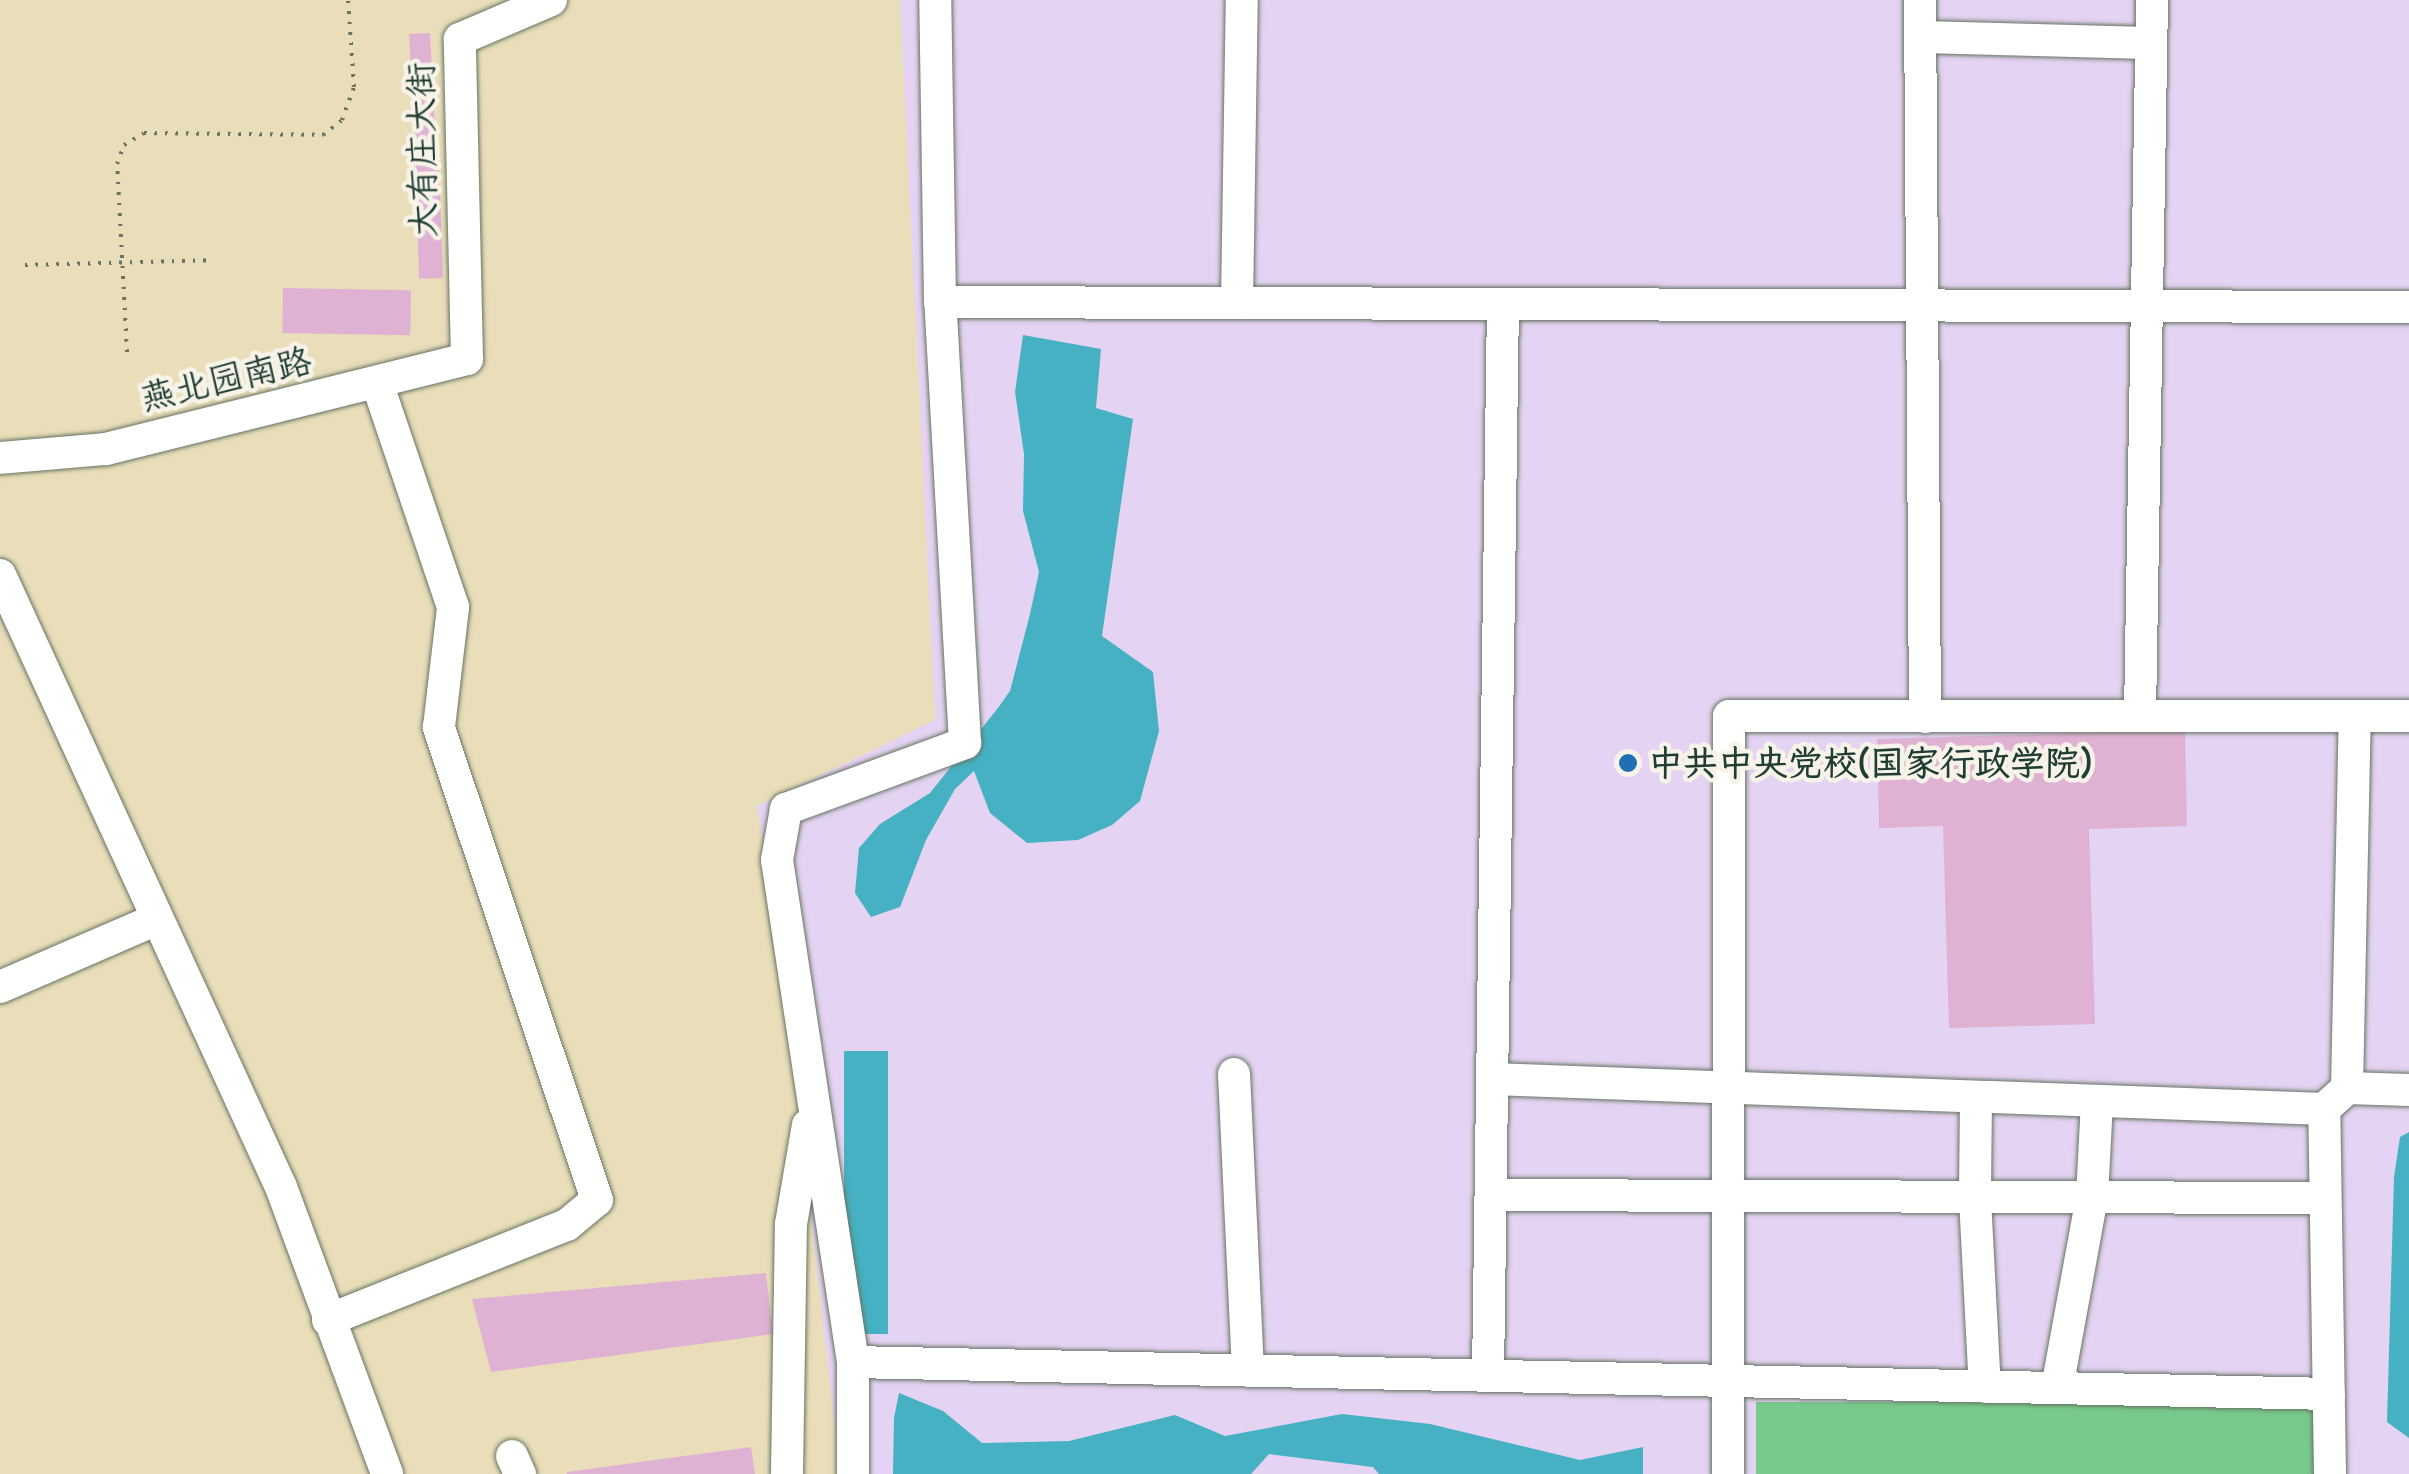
<!DOCTYPE html>
<html>
<head>
<meta charset="utf-8">
<style>
  body { margin:0 }
  #map { position:relative; width:2409px; height:1474px; overflow:hidden; background:#e9deb9; font-family:"Patrick Hand","LXGW WenKai TC",sans-serif }
  div>[style] { position:absolute }
  .built>* { inset:0; background:#e4d3f2 }
  .green>* { inset:0; background:#78ca8c; transform-origin:0 0 }
  .water>* { inset:0; background:#45b1c2; transform-origin:0 0 }
  .building>* { inset:0; background:#dfb1d3; transform-origin:0 0 }
  .path>* { height:4px; margin-top:-2px; transform-origin:0; background:repeating-linear-gradient(90deg,#667563 0 2.5px,transparent 0 10.5px) }
  .roads { filter:drop-shadow(0 0 2px #667563) drop-shadow(0 0 2px #667563) }
  .minor>* { height:32px; margin:-16px; padding:0 16px; transform-origin:16px; border-radius:16px; background:#fff }
  .dots>* { width:28px; height:28px; translate:-50% -50%; box-sizing:border-box; border:5px solid #f7f3e8; border-radius:50% }
  span { translate:-50% -50%; white-space:nowrap; text-align:center; line-height:1.15; -webkit-text-stroke:9px #f7f3e8; paint-order:stroke }
  .street-label { font-size:35px; color:#1f3d34 }
  .poi-label { font-size:35px; color:#1f3d34; font-weight:700 }
  .left { translate:0 -50%; text-align:left }
</style>
</head>
<body>
<div id="map">
  <div class="built">
    <div style="clip-path:polygon(900px 0,2409px 0,2409px 1474px,840px 1474px,783px 969px,757px 806px,935px 720px)"></div>
  </div>
  <div class="green">
    <div style="left:1756px;top:1402px;width:563px;height:72px"></div>
  </div>
  <div class="water">
    <div style="clip-path:polygon(1023px 335px,1101px 349px,1096px 408px,1133px 419px,1102px 636px,1153px 672px,1159px 731px,1140px 801px,1112px 825px,1078px 840px,1027px 843px,990px 813px,974px 771px,955px 789px,926px 840px,900px 907px,871px 917px,855px 893px,859px 848px,880px 824px,930px 793px,998px 708px,1010px 691px,1030px 614px,1039px 572px,1023px 511px,1024px 454px,1015px 392px)"></div>
    <div style="left:844px;top:1051px;width:44px;height:283px"></div>
    <div style="clip-path:polygon(2409px 1132px,2409px 1438px,2387px 1422px,2394px 1177px,2400px 1137px)"></div>
    <div style="clip-path:polygon(899px 1393px,943px 1411px,982px 1443px,1069px 1441px,1175px 1415px,1225px 1436px,1342px 1414px,1430px 1424px,1580px 1460px,1643px 1447px,1643px 1474px,1379px 1474px,1373px 1467px,1269px 1454px,1251px 1474px,893px 1474px,894px 1418px)"></div>
  </div>
  <div class="building">
    <div style="left:430px;top:33px;width:120px;height:21px;rotate:87deg"></div>
    <div style="left:439px;top:161px;width:117px;height:24px;rotate:88deg"></div>
    <div style="left:283px;top:288px;width:128px;height:45px;rotate:1deg"></div>
    <div style="clip-path:polygon(2185px 730px,2187px 826px,2089px 829px,2095px 1024px,1949px 1028px,1943px 826px,1879px 828px,1877px 739px)"></div>
    <div style="clip-path:polygon(766px 1273px,773px 1334px,491px 1372px,472px 1299px)"></div>
    <div style="clip-path:polygon(751px 1447px,755px 1474px,567px 1474px,567px 1472px)"></div>
  </div>
  <div class="path">
    <div style="left:25px;top:265px;width:185px;rotate:-1.5deg"></div>
    <div style="left:127px;top:352px;width:188px;rotate:-93deg"></div>
    <div style="left:117px;top:164px;width:20px;rotate:-70deg"></div>
    <div style="left:124px;top:145px;width:23px;rotate:-31deg"></div>
    <div style="left:144px;top:133px;width:179px;rotate:0.6deg"></div>
    <div style="left:323px;top:135px;width:24px;rotate:-38deg"></div>
    <div style="left:342px;top:120px;width:35px;rotate:-70deg"></div>
    <div style="left:354px;top:87px;width:87px;rotate:-93.9deg"></div>
  </div>
  <div class="roads">
    <div class="minor">
      <div style="left:1920px;top:0;width:717px;rotate:89.6deg"></div>
      <div style="left:1920px;top:37px;width:231px;rotate:1.5deg"></div>
      <div style="left:940px;top:302px;width:1469px;rotate:0.2deg"></div>
      <div style="left:1237px;top:303px;width:303px;rotate:-89.1deg"></div>
      <div style="left:0;top:458px;width:106px;rotate:-4.9deg"></div>
      <div style="left:106px;top:449px;width:372px;rotate:-14deg"></div>
      <div style="left:467px;top:359px;width:320px;rotate:-91.3deg"></div>
      <div style="left:460px;top:39px;width:99px;rotate:-23.2deg"></div>
      <div style="left:0;top:575px;width:673px;rotate:65.34deg"></div>
      <div style="left:281px;top:1187px;width:306px;rotate:69.7deg"></div>
      <div style="left:2140px;top:716px;width:716px;rotate:-89.04deg"></div>
      <div style="left:0;top:987px;width:171px;rotate:-23.4deg"></div>
      <div style="left:1234px;top:1074px;width:297px;rotate:87.3deg"></div>
      <div style="left:1492px;top:1079px;width:833px;rotate:2.07deg"></div>
      <div style="left:2347px;top:1088px;width:62px;rotate:1.8deg"></div>
      <div style="left:1976px;top:1097px;width:102px;rotate:90.6deg"></div>
      <div style="left:1975px;top:1199px;width:188px;rotate:87deg"></div>
      <div style="left:1491px;top:1195px;width:834px;rotate:0.21deg"></div>
      <div style="left:328px;top:1320px;width:257px;rotate:-21.7deg"></div>
      <div style="left:567px;top:1225px;width:39px;rotate:-40deg"></div>
      <div style="left:597px;top:1200px;width:499px;rotate:-108.5deg"></div>
      <div style="left:439px;top:727px;width:121px;rotate:-83.3deg"></div>
      <div style="left:453px;top:607px;width:237px;rotate:-108.7deg"></div>
      <div style="left:853px;top:1362px;width:1476px;rotate:1.24deg"></div>
      <div style="left:1488px;top:1376px;width:1072px;rotate:-89.2deg"></div>
      <div style="left:2057px;top:1388px;width:194px;rotate:-79.6deg"></div>
      <div style="left:2092px;top:1197px;width:96px;rotate:-87deg"></div>
      <div style="left:512px;top:1456px;width:20px;rotate:66deg"></div>
      <div style="left:787px;top:1474px;width:250px;rotate:-89.1deg"></div>
      <div style="left:791px;top:1224px;width:100px;rotate:-80.3deg"></div>
      <div style="left:853px;top:1474px;width:112px;rotate:-90deg"></div>
      <div style="left:853px;top:1362px;width:508px;rotate:-98.61deg"></div>
      <div style="left:777px;top:860px;width:52px;rotate:-80deg"></div>
      <div style="left:786px;top:809px;width:191px;rotate:-20.2deg"></div>
      <div style="left:965px;top:743px;width:442px;rotate:-93.2deg"></div>
      <div style="left:940px;top:302px;width:302px;rotate:-90.9deg"></div>
      <div style="left:1728px;top:1474px;width:758px;rotate:-89.92deg"></div>
      <div style="left:1729px;top:716px;width:680px"></div>
      <div style="left:2330px;top:1474px;width:365px;rotate:-90.9deg"></div>
      <div style="left:2324px;top:1109px;width:31px;rotate:-42deg"></div>
      <div style="left:2347px;top:1088px;width:372px;rotate:-88.8deg"></div>
    </div>
  </div>
  <div class="dots">
    <div style="left:1628px;top:763px;background:#1f6fb2"></div>
  </div>
  <div class="street-label">
    <span style="left:422px;top:150px;rotate:-91deg">大有庄大街</span>
    <span style="left:226px;top:379px;rotate:-13deg">燕北园南路</span>
  </div>
  <div class="poi-label">
    <span class="left" style="left:1648px;top:763px">中共中央党校(国家行政学院)</span>
  </div>
</div>
</body>
</html>
